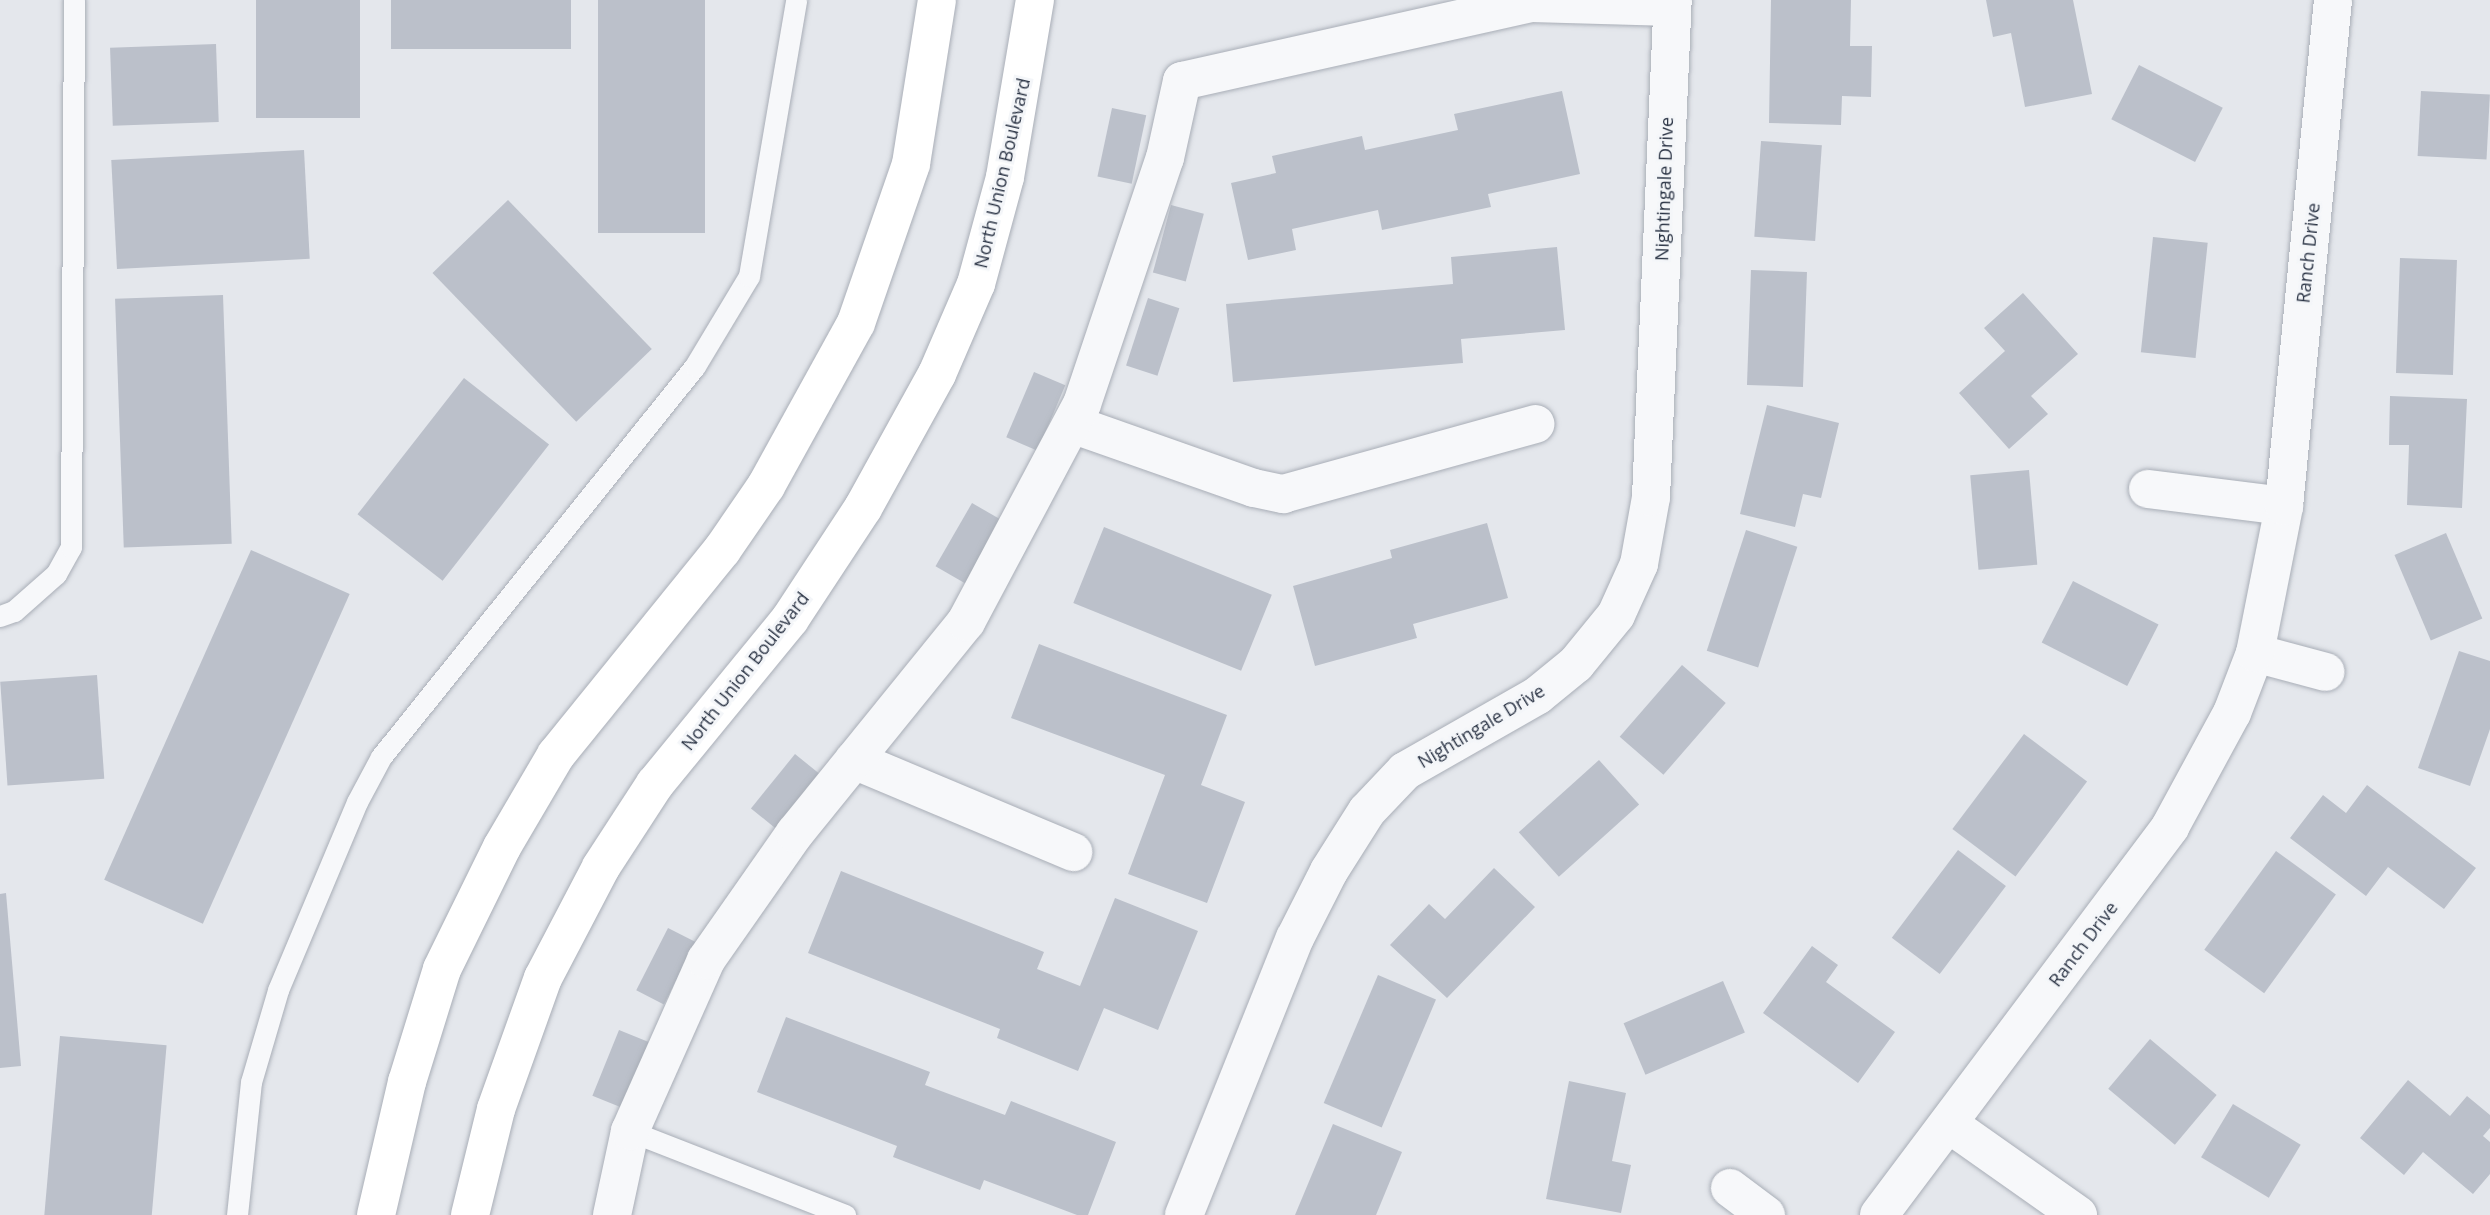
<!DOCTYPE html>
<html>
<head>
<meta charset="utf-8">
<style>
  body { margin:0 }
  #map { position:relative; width:2490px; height:1215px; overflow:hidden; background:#e4e7ec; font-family:"Open Sans",sans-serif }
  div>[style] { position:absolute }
  .building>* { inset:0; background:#bbc0ca; transform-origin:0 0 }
  .roads { filter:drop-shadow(0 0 2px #a9aeb7) drop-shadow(0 0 2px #a9aeb7) }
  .service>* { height:21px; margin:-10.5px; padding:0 10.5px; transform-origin:10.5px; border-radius:10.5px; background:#f7f8fa }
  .minor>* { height:38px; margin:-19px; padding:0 19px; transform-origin:19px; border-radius:19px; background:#f7f8fa }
  .primary>* { height:38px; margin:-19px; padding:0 19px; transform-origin:19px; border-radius:19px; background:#fff }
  span { translate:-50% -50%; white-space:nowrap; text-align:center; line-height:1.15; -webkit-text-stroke:6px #f4f6f9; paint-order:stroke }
  .street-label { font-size:18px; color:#2b3445 }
</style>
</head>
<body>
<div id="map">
  <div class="building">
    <div style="left:256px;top:0;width:104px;height:118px"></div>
    <div style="left:391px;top:0;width:180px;height:49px"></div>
    <div style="left:598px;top:0;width:107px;height:233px"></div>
    <div style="clip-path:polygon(1771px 0,1851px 0,1850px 46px,1872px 46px,1871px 97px,1842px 96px,1841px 125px,1769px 123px)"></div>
    <div style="clip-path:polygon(1986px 0,2073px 0,2092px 94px,2025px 107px,2011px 33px,1993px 37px)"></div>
    <div style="left:216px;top:44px;width:78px;height:106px;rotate:88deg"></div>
    <div style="left:2139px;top:65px;width:94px;height:61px;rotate:27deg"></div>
    <div style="clip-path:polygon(1562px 91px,1580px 174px,1488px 194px,1491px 207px,1382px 230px,1378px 210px,1292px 229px,1296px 250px,1248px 260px,1231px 183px,1276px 173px,1272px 156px,1362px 136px,1365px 150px,1458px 130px,1454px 114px)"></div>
    <div style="left:2421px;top:91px;width:69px;height:65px;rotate:3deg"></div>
    <div style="left:1112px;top:108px;width:35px;height:70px;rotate:12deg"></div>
    <div style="left:1761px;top:141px;width:61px;height:96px;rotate:4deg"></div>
    <div style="left:304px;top:150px;width:109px;height:193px;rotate:87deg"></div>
    <div style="left:508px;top:200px;width:207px;height:105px;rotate:46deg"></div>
    <div style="left:1171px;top:205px;width:34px;height:70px;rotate:15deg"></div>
    <div style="left:2153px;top:237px;width:55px;height:116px;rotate:6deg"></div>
    <div style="clip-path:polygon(1557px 247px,1565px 330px,1461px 339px,1463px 363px,1233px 382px,1226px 304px,1453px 284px,1451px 257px)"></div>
    <div style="left:2400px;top:258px;width:57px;height:115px;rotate:2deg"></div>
    <div style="left:1751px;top:270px;width:56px;height:115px;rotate:2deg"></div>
    <div style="clip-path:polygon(2023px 293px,2078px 354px,2031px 396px,2048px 414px,2009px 449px,1959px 393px,2005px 351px,1984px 328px)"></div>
    <div style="left:223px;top:295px;width:249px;height:108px;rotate:88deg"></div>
    <div style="left:1148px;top:298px;width:33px;height:71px;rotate:18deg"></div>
    <div style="left:1034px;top:372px;width:34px;height:71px;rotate:23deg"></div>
    <div style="left:464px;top:378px;width:108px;height:173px;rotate:38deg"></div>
    <div style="clip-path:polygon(2390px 396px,2467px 399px,2462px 508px,2407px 505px,2409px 445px,2389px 445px)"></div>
    <div style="clip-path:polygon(1767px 405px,1839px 423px,1821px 498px,1803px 494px,1795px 527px,1740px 514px)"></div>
    <div style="left:2029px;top:470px;width:95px;height:59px;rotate:85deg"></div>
    <div style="left:972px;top:503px;width:36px;height:73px;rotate:30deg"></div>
    <div style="clip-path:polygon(1487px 523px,1508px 598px,1413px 624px,1417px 638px,1315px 666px,1293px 586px,1392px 558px,1390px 550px)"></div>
    <div style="left:1104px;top:527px;width:181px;height:82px;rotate:22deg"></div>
    <div style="left:1746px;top:530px;width:54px;height:127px;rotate:18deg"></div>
    <div style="left:2446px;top:533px;width:93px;height:56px;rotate:67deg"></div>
    <div style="left:251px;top:550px;width:108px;height:361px;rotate:24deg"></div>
    <div style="left:2073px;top:581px;width:96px;height:69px;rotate:27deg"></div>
    <div style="clip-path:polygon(1039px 644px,1227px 715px,1201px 785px,1245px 802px,1207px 903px,1128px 874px,1165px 775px,1011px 718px)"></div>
    <div style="clip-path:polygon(2459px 651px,2490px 661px,2490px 729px,2470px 786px,2418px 768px)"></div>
    <div style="left:1682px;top:665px;width:58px;height:95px;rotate:41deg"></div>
    <div style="left:97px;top:675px;width:104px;height:97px;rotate:86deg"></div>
    <div style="left:2024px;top:734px;width:79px;height:119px;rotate:37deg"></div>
    <div style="left:795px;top:754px;width:33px;height:70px;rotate:39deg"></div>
    <div style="left:1599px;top:760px;width:60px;height:108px;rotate:48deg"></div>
    <div style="clip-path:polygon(2367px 785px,2476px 868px,2444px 909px,2388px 867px,2366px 896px,2290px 838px,2323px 795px,2346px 813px)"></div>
    <div style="left:1958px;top:850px;width:60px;height:110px;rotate:37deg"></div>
    <div style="left:2276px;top:851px;width:74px;height:122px;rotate:36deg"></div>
    <div style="clip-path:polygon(1494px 868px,1535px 907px,1447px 998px,1390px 945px,1429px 904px,1445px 919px)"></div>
    <div style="clip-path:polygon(841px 871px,1044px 952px,1037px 969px,1080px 986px,1115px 898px,1198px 931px,1158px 1030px,1104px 1008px,1078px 1071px,997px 1038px,1000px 1029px,808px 953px)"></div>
    <div style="clip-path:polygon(6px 893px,21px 1066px,0 1068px,0 894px)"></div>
    <div style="left:668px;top:928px;width:31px;height:70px;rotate:27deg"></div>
    <div style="clip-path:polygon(1812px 946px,1838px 965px,1826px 982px,1895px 1032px,1858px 1083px,1763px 1013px)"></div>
    <div style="left:1378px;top:975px;width:63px;height:139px;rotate:23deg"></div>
    <div style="left:1723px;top:981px;width:56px;height:108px;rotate:67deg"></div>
    <div style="clip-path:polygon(786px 1017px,930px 1072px,925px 1085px,1005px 1115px,1011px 1101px,1116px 1142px,1088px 1215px,1077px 1215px,984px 1180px,980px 1190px,893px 1157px,897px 1146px,757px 1092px)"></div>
    <div style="left:619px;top:1030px;width:32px;height:71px;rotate:22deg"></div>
    <div style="left:60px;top:1036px;width:107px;height:180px;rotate:5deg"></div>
    <div style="left:2150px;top:1039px;width:87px;height:65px;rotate:40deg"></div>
    <div style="clip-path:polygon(2408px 1080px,2450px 1116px,2467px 1096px,2490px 1115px,2490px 1128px,2483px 1136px,2490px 1142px,2490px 1174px,2473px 1194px,2423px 1152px,2404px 1175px,2360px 1138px)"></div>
    <div style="clip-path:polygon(1569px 1081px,1626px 1093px,1612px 1161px,1631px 1165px,1621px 1213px,1546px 1199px)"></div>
    <div style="left:2233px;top:1104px;width:79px;height:62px;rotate:31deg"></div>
    <div style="clip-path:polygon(1333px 1124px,1402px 1152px,1376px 1215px,1295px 1215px)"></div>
  </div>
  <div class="roads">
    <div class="service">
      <div style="left:0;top:616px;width:15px;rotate:-20deg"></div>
      <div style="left:14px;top:611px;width:56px;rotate:-41.4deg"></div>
      <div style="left:56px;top:574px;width:31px;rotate:-61deg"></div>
      <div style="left:71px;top:547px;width:547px;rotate:-89.69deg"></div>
      <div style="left:630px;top:1131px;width:231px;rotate:21.3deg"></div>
      <div style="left:237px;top:1215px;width:134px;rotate:-84deg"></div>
      <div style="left:251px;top:1082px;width:96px;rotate:-73.6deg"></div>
      <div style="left:278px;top:990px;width:204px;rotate:-67.2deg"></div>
      <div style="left:357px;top:802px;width:51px;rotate:-61.9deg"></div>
      <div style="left:381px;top:757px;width:501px;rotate:-51.23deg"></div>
      <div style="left:695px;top:366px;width:105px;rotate:-59deg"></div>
      <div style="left:749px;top:276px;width:280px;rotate:-80.3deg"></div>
    </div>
    <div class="minor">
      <div style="left:1072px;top:424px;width:193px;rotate:19.4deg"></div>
      <div style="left:1254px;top:488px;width:30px;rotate:12deg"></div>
      <div style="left:1283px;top:494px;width:262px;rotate:-15.5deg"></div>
      <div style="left:2148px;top:489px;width:137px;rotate:7.1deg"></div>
      <div style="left:2255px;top:653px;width:73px;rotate:15deg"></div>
      <div style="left:854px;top:760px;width:238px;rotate:22.8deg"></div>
      <div style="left:1949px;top:1124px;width:158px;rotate:35.2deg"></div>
      <div style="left:1730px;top:1188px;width:45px;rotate:36.9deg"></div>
      <div style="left:612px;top:1215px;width:86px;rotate:-77.9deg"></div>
      <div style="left:630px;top:1131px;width:187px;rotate:-66deg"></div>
      <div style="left:706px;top:960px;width:155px;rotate:-55deg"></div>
      <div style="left:795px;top:833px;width:272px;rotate:-51deg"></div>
      <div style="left:966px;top:622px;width:247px;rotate:-62deg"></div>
      <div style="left:1082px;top:404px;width:260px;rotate:-71.4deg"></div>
      <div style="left:1165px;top:158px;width:79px;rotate:-77.6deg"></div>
      <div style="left:1182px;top:81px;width:358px;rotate:-12.6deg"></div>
      <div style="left:1531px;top:3px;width:141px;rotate:1.6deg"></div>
      <div style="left:1184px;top:1215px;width:298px;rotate:-68.2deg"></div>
      <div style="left:1295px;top:938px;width:75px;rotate:-63.1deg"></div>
      <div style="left:1329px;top:871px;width:71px;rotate:-57.7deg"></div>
      <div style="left:1367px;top:811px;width:55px;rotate:-46.5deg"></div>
      <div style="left:1405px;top:771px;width:153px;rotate:-29.7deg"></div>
      <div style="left:1538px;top:695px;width:49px;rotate:-39.2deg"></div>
      <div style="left:1576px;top:664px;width:63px;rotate:-50.8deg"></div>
      <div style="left:1616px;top:615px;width:56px;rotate:-65.7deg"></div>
      <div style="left:1639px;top:564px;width:68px;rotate:-79.8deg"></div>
      <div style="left:1651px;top:497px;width:497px;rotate:-87.5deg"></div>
      <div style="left:1879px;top:1215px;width:485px;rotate:-53.1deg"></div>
      <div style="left:2170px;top:827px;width:130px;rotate:-61.5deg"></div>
      <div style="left:2232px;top:713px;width:64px;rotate:-69deg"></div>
      <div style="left:2255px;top:653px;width:150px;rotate:-78.8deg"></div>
      <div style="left:2284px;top:506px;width:508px;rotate:-84.47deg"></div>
    </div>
    <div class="primary">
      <div style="left:376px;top:1215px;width:137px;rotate:-76.9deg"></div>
      <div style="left:407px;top:1082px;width:118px;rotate:-72.8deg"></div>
      <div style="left:442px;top:969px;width:136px;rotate:-63.8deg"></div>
      <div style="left:502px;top:847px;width:107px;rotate:-59.6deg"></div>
      <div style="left:556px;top:755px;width:264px;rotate:-51deg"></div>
      <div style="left:722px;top:550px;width:78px;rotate:-55.5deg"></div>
      <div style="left:766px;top:486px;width:186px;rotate:-61.1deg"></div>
      <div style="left:856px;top:323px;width:168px;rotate:-70.9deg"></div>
      <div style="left:911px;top:164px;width:166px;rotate:-81deg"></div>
      <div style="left:470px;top:1215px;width:109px;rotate:-76.2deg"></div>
      <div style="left:496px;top:1109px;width:139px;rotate:-70.3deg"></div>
      <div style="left:543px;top:978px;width:125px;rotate:-62.4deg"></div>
      <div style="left:601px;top:867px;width:99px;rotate:-57deg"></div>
      <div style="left:655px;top:784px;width:213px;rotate:-50.7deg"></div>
      <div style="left:790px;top:619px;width:133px;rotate:-56.7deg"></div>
      <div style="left:863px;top:508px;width:153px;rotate:-61.1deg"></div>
      <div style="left:937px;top:374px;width:98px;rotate:-66.6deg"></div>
      <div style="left:976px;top:284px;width:111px;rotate:-74.8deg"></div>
      <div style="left:1005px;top:177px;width:180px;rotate:-80.4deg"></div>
    </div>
  </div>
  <div class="street-label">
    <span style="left:1002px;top:173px;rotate:-77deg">North Union Boulevard</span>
    <span style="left:1664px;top:189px;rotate:-88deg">Nightingale Drive</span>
    <span style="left:2308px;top:253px;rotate:-84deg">Ranch Drive</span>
    <span style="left:745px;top:671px;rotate:-52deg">North Union Boulevard</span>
    <span style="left:1481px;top:726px;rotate:-31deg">Nightingale Drive</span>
    <span style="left:2083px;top:944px;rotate:-53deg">Ranch Drive</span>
  </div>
</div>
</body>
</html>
